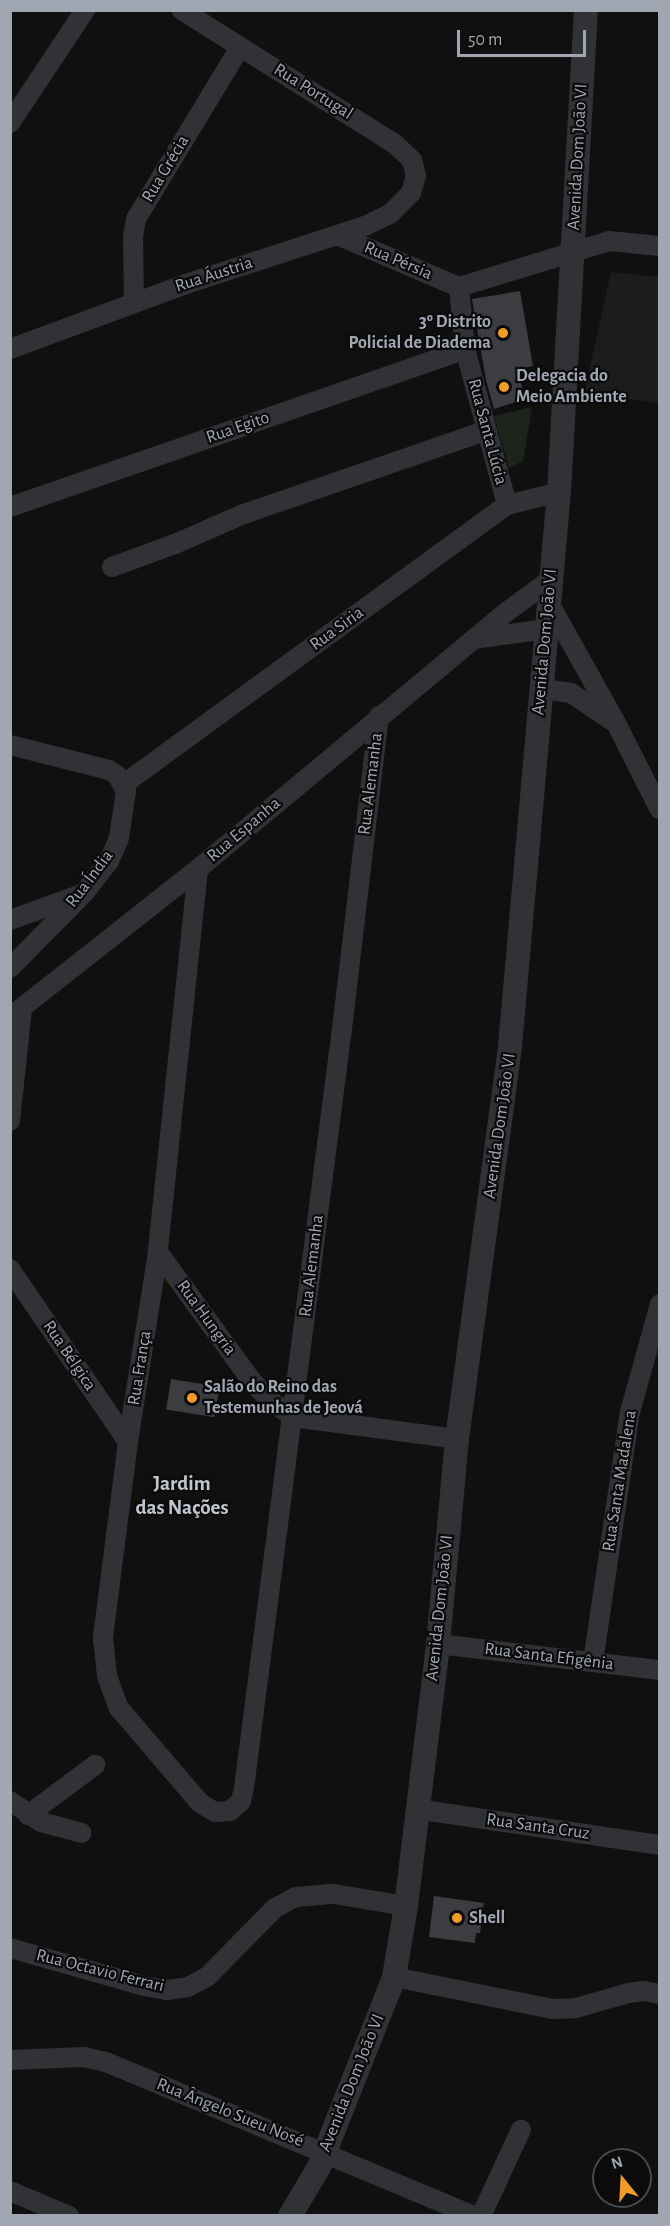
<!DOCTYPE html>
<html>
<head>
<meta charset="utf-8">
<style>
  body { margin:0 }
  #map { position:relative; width:670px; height:2226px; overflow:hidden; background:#101011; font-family:"Alegreya Sans",sans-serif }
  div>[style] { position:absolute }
  .built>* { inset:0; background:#1c1c1e }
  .green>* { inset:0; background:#1c241c }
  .building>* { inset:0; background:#3c3d41; transform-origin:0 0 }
  .minor>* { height:20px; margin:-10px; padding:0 10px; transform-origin:10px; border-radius:10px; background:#313236 }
  .tertiary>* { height:24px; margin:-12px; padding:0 12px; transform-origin:12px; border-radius:12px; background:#313236 }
  .dots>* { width:16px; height:16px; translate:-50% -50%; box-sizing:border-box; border:3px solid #0b0b0c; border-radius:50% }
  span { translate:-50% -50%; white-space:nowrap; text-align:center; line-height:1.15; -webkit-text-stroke:4.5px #0b0b0c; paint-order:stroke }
  .street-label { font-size:18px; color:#a1a7b2 }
  .poi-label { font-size:18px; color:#a1a7b2; font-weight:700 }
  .right { translate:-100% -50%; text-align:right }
  .left { translate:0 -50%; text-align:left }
  .quarter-label { font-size:21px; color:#c1c6ce; font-weight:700 }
  .frame { position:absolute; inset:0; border:12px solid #a1a7b2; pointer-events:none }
  .north { position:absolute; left:592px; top:2148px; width:60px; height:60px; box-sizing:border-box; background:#0b0b0c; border:2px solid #47494e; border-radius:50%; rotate:342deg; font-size:16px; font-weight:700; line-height:24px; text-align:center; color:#a1a7b2 }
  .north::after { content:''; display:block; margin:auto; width:21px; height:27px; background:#f29c27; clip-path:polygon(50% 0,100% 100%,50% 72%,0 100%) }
  .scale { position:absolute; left:457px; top:30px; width:129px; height:27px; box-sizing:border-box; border:3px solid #a1a7b2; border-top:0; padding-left:8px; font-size:18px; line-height:21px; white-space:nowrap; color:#a1a7b2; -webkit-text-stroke:4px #0b0b0c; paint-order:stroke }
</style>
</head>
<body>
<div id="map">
  <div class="built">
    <div style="clip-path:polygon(611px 272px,659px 277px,659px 403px,584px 394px)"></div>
  </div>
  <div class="green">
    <div style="clip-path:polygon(532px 407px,523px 461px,509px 468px,494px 416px)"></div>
  </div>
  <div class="building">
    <div style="clip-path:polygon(520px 291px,533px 366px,518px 369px,525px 399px,494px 409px,486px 380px,472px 299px)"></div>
    <div style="left:171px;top:1379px;width:49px;height:31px;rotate:9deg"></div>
    <div style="clip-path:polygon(434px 1896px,484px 1903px,480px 1933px,476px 1933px,475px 1943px,429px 1937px)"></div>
  </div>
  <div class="minor">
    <div style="left:10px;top:123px;width:136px;rotate:-56.4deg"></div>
    <div style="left:337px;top:235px;width:133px;rotate:23.1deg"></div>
    <div style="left:459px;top:287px;width:62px;rotate:84.5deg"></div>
    <div style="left:465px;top:349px;width:162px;rotate:74.9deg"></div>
    <div style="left:459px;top:287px;width:157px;rotate:-17deg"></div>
    <div style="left:609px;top:241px;width:51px;rotate:5.6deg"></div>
    <div style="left:134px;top:302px;width:65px;rotate:-90.9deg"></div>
    <div style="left:133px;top:237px;width:18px;rotate:-81deg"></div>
    <div style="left:136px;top:219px;width:201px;rotate:-58.8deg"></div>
    <div style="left:10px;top:349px;width:188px;rotate:-20.3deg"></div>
    <div style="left:186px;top:284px;width:188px;rotate:-18deg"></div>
    <div style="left:365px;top:226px;width:28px;rotate:-26deg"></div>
    <div style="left:390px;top:214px;width:30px;rotate:-45deg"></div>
    <div style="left:411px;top:193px;width:18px;rotate:-74deg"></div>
    <div style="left:416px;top:176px;width:16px;rotate:-104deg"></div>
    <div style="left:412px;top:160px;width:23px;rotate:-137deg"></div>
    <div style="left:395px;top:144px;width:252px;rotate:-147.9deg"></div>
    <div style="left:10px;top:507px;width:482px;rotate:-19.1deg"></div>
    <div style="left:112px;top:567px;width:67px;rotate:-20.1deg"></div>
    <div style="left:175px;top:544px;width:72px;rotate:-23.7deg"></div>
    <div style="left:241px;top:515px;width:258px;rotate:-19deg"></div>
    <div style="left:549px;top:603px;width:137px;rotate:60.8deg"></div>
    <div style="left:616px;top:723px;width:97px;rotate:63.2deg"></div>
    <div style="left:474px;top:639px;width:73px;rotate:-7.9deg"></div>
    <div style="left:540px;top:689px;width:31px;rotate:7deg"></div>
    <div style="left:571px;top:693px;width:48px;rotate:34deg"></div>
    <div style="left:10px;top:745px;width:102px;rotate:14.2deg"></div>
    <div style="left:109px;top:770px;width:9px;rotate:32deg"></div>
    <div style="left:117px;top:775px;width:18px;rotate:61deg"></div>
    <div style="left:126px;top:791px;width:48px;rotate:98.5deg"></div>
    <div style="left:119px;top:838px;width:25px;rotate:113deg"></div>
    <div style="left:109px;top:861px;width:41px;rotate:128deg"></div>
    <div style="left:84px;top:893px;width:105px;rotate:134.6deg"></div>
    <div style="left:124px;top:784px;width:474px;rotate:-36.1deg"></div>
    <div style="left:507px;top:505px;width:54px;rotate:-14deg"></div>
    <div style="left:198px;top:869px;width:385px;rotate:96deg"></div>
    <div style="left:158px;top:1252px;width:192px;rotate:99deg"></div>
    <div style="left:128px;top:1442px;width:198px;rotate:97.3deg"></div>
    <div style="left:103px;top:1638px;width:38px;rotate:84deg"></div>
    <div style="left:107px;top:1676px;width:33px;rotate:70deg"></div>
    <div style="left:118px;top:1707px;width:126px;rotate:49.5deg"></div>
    <div style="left:200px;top:1803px;width:17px;rotate:31deg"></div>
    <div style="left:215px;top:1812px;width:15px;rotate:-4deg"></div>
    <div style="left:230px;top:1811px;width:15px;rotate:-42deg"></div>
    <div style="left:241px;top:1801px;width:13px;rotate:-77deg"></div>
    <div style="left:244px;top:1788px;width:773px;rotate:-82.65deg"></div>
    <div style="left:343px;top:1021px;width:307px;rotate:-83.3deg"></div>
    <div style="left:10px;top:920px;width:73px;rotate:-19.9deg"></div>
    <div style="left:10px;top:1017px;width:239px;rotate:-38.2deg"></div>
    <div style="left:198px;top:869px;width:403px;rotate:-39.8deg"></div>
    <div style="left:508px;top:611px;width:52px;rotate:-36.4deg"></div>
    <div style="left:10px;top:1121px;width:114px;rotate:-83.9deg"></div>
    <div style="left:158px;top:1252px;width:158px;rotate:54deg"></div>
    <div style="left:251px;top:1380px;width:27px;rotate:48deg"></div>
    <div style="left:269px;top:1400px;width:29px;rotate:35deg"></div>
    <div style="left:293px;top:1417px;width:165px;rotate:7.6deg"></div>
    <div style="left:10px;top:1269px;width:209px;rotate:55.7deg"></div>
    <div style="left:438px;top:1644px;width:224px;rotate:6.7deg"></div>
    <div style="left:593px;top:1662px;width:253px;rotate:-81.6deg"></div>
    <div style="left:630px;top:1412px;width:112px;rotate:-74.5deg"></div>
    <div style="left:10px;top:1801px;width:37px;rotate:34deg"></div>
    <div style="left:41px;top:1822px;width:42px;rotate:15deg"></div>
    <div style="left:416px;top:1809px;width:247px;rotate:8.4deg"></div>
    <div style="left:28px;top:1815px;width:84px;rotate:-36.7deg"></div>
    <div style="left:10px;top:1948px;width:139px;rotate:15.8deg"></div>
    <div style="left:144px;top:1986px;width:23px;rotate:10deg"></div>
    <div style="left:167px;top:1990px;width:21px;rotate:-8deg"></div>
    <div style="left:188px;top:1987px;width:21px;rotate:-28deg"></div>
    <div style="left:207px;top:1977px;width:97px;rotate:-45.4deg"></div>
    <div style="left:275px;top:1908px;width:24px;rotate:-28deg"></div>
    <div style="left:296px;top:1897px;width:38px;rotate:-5deg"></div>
    <div style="left:334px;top:1894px;width:73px;rotate:9.5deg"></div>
    <div style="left:394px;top:1977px;width:161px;rotate:11.4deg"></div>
    <div style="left:552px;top:2009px;width:24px;rotate:-2deg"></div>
    <div style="left:576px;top:2008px;width:54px;rotate:-16.1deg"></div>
    <div style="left:628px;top:1993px;width:16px;rotate:-7deg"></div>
    <div style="left:644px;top:1991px;width:16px;rotate:11deg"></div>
    <div style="left:10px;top:2060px;width:74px;rotate:-2.3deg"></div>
    <div style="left:84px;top:2057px;width:23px;rotate:13deg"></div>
    <div style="left:106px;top:2062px;width:400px;rotate:22.7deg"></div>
    <div style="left:10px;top:2191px;width:64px;rotate:23deg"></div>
    <div style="left:481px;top:2216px;width:95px;rotate:-65.1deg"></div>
  </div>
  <div class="tertiary">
    <div style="left:290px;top:2216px;width:57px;rotate:-59.4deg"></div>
    <div style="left:319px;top:2167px;width:187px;rotate:-68.4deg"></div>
    <div style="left:388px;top:1993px;width:17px;rotate:-69deg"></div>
    <div style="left:394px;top:1977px;width:72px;rotate:-80.4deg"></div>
    <div style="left:406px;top:1906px;width:264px;rotate:-83deg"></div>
    <div style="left:438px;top:1644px;width:206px;rotate:-84.7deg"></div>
    <div style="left:457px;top:1439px;width:397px;rotate:-82.3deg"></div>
    <div style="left:510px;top:1046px;width:556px;rotate:-84.95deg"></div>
    <div style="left:559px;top:492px;width:483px;rotate:-86.8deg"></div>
  </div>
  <div class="dots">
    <div style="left:503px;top:333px;background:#f29c27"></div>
    <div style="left:504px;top:387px;background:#f29c27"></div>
    <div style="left:192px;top:1398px;background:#f29c27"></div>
    <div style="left:457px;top:1918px;background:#f29c27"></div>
  </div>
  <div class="street-label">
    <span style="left:313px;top:92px;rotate:32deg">Rua Portugal</span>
    <span style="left:578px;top:157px;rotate:-87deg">Avenida Dom João VI</span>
    <span style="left:166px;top:169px;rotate:-59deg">Rua Grécia</span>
    <span style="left:398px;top:261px;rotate:23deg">Rua Pérsia</span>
    <span style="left:214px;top:275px;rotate:-18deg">Rua Áustria</span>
    <span style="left:238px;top:428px;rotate:-19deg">Rua Egito</span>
    <span style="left:487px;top:432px;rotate:75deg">Rua Santa Lúcia</span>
    <span style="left:337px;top:629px;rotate:-36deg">Rua Siria</span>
    <span style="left:545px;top:642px;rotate:-85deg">Avenida Dom João VI</span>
    <span style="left:371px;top:784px;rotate:-83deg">Rua Alemanha</span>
    <span style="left:244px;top:830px;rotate:-40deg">Rua Espanha</span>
    <span style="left:90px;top:879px;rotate:-53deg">Rua Índia</span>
    <span style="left:500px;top:1126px;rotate:-82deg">Avenida Dom João VI</span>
    <span style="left:312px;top:1266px;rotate:-83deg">Rua Alemanha</span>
    <span style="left:206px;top:1318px;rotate:54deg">Rua Hungria</span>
    <span style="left:69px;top:1356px;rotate:56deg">Rua Bélgica</span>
    <span style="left:140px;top:1368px;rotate:-81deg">Rua França</span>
    <span style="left:620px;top:1481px;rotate:-81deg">Rua Santa Madalena</span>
    <span style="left:440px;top:1608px;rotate:-84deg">Avenida Dom João VI</span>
    <span style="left:549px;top:1657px;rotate:7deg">Rua Santa Efigênia</span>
    <span style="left:538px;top:1827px;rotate:8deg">Rua Santa Cruz</span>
    <span style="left:100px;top:1971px;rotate:14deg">Rua Octavio Ferrari</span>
    <span style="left:352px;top:2083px;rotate:-68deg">Avenida Dom João VI</span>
    <span style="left:230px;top:2113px;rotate:22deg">Rua Ângelo Sueu Nosé</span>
  </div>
  <div class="poi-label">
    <span class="right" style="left:491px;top:333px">3º Distrito<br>Policial de Diadema</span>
    <span class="left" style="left:516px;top:387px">Delegacia do<br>Meio Ambiente</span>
    <span class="left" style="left:204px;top:1398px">Salão do Reino das<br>Testemunhas de Jeová</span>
    <span class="left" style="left:469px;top:1918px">Shell</span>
  </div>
  <div class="quarter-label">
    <span style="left:182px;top:1496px">Jardim<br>das Nações</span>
  </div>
  <div class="frame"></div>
  <div class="north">N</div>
  <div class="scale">50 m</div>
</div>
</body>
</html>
